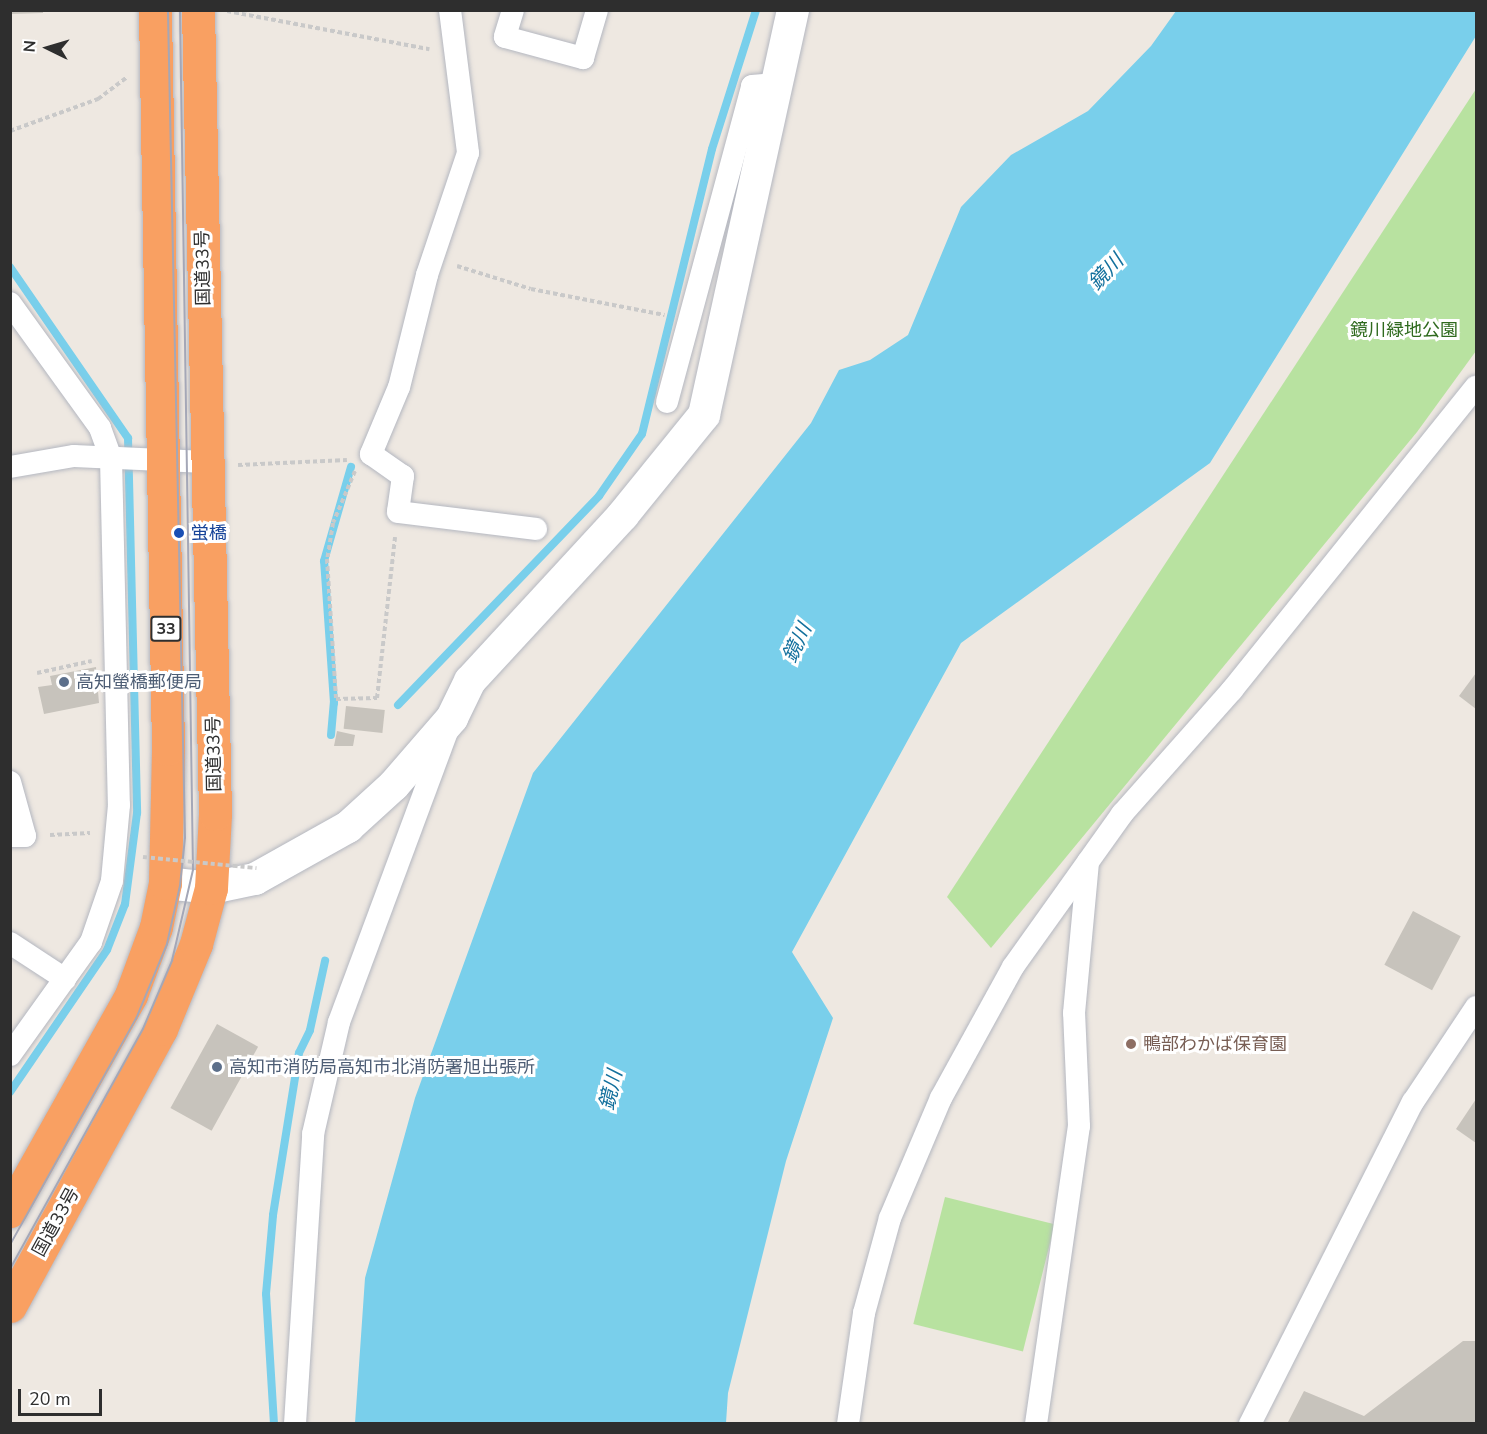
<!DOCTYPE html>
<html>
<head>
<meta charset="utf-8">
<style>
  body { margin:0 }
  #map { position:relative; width:1487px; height:1434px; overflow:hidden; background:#eee8e1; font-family:"Nunito Sans","Noto Sans JP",sans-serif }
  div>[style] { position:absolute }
  .green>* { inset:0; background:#b8e2a0; transform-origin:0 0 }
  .water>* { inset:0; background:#79cfeb }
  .stream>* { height:8px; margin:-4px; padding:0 4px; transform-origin:4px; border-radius:4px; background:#79cfeb }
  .building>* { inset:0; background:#c7c3bc; transform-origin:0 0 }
  .path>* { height:4px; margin-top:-2px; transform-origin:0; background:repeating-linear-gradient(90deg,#c9c9c9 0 4.5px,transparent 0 7.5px) }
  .roads { filter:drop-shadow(0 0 2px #b4b7c0) drop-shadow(0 0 2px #b4b7c0) }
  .street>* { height:22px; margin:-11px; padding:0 11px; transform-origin:11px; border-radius:11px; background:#fff }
  .secondary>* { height:32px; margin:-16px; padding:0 16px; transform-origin:16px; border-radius:16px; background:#fff }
  .highway>* { height:33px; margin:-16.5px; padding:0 16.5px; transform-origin:16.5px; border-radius:16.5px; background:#f9a062 }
  .tram>* { height:1.5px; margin:-0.75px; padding:0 0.75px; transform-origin:0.75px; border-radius:0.75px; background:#a4a7b7 }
  .path-bridge>* { height:4px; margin-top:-2px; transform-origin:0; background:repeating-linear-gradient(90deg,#c9c9c9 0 4.5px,transparent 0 7.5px) }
  .dots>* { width:16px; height:16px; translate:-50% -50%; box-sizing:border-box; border:3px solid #fff; border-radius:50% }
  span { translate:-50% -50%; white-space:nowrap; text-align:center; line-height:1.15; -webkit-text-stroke:6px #fff; paint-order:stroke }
  .shield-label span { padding:2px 4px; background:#fff; border:2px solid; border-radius:4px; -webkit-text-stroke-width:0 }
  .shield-label { font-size:16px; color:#2e2e2e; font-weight:700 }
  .street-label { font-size:18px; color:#2e2e2e }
  .park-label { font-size:18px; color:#2f6a1e }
  .transit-label { font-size:18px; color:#164399 }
  .left { translate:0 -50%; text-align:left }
  .service-label { font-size:18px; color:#4e5e75 }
  .education-label { font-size:18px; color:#785e54 }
  .water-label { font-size:20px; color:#13709d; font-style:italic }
  .frame { position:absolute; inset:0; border:12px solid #2e2e2e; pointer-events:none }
  .north { position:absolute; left:18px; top:18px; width:60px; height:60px; -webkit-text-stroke:4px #fff; paint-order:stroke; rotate:275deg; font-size:16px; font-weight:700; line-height:24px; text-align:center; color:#2e2e2e }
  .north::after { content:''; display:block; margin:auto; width:21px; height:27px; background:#2e2e2e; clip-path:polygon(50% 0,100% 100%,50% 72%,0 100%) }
  .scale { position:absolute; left:18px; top:1389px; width:84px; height:27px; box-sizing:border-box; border:3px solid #2e2e2e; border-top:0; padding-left:8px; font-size:18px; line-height:21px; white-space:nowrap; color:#2e2e2e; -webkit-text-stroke:4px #fff; paint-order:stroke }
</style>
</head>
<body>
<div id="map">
  <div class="green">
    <div style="clip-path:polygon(1476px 89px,1476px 351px,1417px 432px,991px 948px,947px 897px)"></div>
    <div style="left:945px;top:1197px;width:113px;height:131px;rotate:14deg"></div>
  </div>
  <div class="water">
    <div style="clip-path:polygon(1176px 11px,1476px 11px,1476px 36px,1210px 463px,961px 643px,792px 952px,833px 1018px,786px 1161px,728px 1393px,726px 1423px,355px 1423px,365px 1278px,415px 1098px,533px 773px,811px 423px,839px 370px,870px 360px,908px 335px,961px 207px,1011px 155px,1088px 111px,1151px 46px)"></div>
  </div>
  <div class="stream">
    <div style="left:10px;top:267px;width:208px;rotate:55.4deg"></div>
    <div style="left:128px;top:438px;width:375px;rotate:88.6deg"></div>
    <div style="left:137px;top:813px;width:92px;rotate:97.5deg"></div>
    <div style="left:125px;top:904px;width:49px;rotate:111.4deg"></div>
    <div style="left:107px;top:950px;width:172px;rotate:124.3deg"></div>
    <div style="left:398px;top:705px;width:290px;rotate:-46.1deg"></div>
    <div style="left:599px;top:496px;width:75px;rotate:-55.3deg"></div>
    <div style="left:642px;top:434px;width:293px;rotate:-76.2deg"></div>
    <div style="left:712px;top:149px;width:146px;rotate:-72.4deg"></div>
    <div style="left:331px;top:735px;width:32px;rotate:-85deg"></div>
    <div style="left:334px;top:703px;width:142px;rotate:-94deg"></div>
    <div style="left:324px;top:561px;width:98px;rotate:-74deg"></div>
    <div style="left:274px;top:1424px;width:130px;rotate:-93.5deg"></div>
    <div style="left:266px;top:1294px;width:79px;rotate:-84.9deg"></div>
    <div style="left:273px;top:1215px;width:164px;rotate:-80.9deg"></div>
    <div style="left:299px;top:1053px;width:25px;rotate:-64deg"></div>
    <div style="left:310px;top:1030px;width:71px;rotate:-77.7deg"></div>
  </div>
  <div class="building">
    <div style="clip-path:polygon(10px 10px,43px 10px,43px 13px,10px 14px)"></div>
    <div style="clip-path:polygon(96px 667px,99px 703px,44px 714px,38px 687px,52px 685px,50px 676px)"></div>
    <div style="clip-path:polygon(1476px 673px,1476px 709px,1459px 696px)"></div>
    <div style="left:346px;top:706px;width:39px;height:23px;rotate:6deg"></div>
    <div style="clip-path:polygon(337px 731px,355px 735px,353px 746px,334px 746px)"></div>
    <div style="left:1413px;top:911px;width:54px;height:61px;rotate:28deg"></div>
    <div style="left:217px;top:1024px;width:47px;height:96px;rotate:29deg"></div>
    <div style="clip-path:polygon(1476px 1099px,1476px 1143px,1456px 1129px)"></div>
    <div style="clip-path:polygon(1463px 1341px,1476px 1341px,1476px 1424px,1287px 1424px,1304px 1391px,1364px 1416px)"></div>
  </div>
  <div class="path">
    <div style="left:227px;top:11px;width:206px;rotate:10.7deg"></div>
    <div style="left:10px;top:131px;width:94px;rotate:-20deg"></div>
    <div style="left:98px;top:99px;width:36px;rotate:-37deg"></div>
    <div style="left:457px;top:266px;width:77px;rotate:17.3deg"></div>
    <div style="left:531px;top:289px;width:136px;rotate:11deg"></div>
    <div style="left:238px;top:465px;width:109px;rotate:-2.6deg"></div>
    <div style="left:355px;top:471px;width:56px;rotate:112.9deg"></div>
    <div style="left:333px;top:523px;width:36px;rotate:99deg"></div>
    <div style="left:327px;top:559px;width:140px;rotate:86.3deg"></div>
    <div style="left:336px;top:699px;width:41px;rotate:-1.4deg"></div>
    <div style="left:377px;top:698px;width:162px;rotate:-83.6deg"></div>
    <div style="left:37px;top:673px;width:56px;rotate:-12.3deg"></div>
    <div style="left:50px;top:835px;width:40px;rotate:-2.9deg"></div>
  </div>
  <div class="roads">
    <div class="street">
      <div style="left:450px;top:10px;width:144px;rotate:82.8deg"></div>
      <div style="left:468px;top:153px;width:129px;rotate:108.6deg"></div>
      <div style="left:427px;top:275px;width:115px;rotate:104deg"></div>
      <div style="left:399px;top:387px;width:73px;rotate:112.7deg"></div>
      <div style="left:371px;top:454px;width:39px;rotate:35deg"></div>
      <div style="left:403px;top:476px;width:36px;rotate:98deg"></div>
      <div style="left:398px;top:512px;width:139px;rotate:7deg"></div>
      <div style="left:513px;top:10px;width:28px;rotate:107deg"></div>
      <div style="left:505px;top:37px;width:81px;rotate:15.1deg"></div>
      <div style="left:583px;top:58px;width:50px;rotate:-73.7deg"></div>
      <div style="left:10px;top:303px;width:154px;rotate:54.2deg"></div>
      <div style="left:100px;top:428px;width:32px;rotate:70deg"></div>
      <div style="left:111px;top:458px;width:347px;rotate:88.7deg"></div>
      <div style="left:119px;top:805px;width:76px;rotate:95.3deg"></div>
      <div style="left:112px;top:881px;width:65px;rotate:109deg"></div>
      <div style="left:91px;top:942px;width:139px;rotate:125.6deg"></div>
      <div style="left:667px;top:402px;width:327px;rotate:-74.9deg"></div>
      <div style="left:752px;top:86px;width:24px;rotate:-5deg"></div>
      <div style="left:10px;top:467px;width:65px;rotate:-9.8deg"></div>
      <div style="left:74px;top:456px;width:132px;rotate:2.6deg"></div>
      <div style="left:10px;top:782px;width:56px;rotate:74.5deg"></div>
      <div style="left:25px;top:836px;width:15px;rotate:180deg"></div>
      <div style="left:10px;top:943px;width:66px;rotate:33.2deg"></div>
      <div style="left:295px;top:1424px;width:291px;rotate:-86.4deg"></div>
      <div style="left:313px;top:1134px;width:115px;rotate:-76.9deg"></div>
      <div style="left:339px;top:1022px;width:310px;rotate:-69.6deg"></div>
      <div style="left:848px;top:1424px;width:112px;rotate:-81.8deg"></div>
      <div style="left:864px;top:1313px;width:98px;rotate:-74.7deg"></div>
      <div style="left:890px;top:1218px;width:130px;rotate:-67deg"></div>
      <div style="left:941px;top:1098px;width:149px;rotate:-61.2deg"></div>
      <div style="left:1013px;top:967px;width:188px;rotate:-54.5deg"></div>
      <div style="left:1122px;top:814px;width:166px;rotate:-48.4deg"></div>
      <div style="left:1232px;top:690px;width:389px;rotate:-51.2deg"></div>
      <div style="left:1036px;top:1424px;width:301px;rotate:-81.8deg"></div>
      <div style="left:1079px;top:1126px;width:113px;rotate:-92.5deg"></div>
      <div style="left:1074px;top:1013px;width:152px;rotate:-84.7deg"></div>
      <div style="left:1250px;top:1424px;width:361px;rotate:-63.2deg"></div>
      <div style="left:1413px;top:1102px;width:114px;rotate:-56.4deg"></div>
    </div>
    <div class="secondary">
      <div style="left:165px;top:883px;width:46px;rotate:6.2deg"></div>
      <div style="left:211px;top:888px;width:45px;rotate:-11.6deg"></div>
      <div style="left:255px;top:879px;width:107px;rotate:-29.2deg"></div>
      <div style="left:348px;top:827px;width:62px;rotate:-42.4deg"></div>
      <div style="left:394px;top:785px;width:89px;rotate:-49.1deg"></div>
      <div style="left:452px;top:718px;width:41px;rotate:-64.1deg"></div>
      <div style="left:470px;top:681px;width:226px;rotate:-47.3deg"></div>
      <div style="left:623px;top:515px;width:129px;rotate:-51deg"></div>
      <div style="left:704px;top:415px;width:415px;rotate:-77.6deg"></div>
    </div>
    <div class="highway">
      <div style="left:10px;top:1211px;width:248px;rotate:-60.7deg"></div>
      <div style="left:131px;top:995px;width:72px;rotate:-69.8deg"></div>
      <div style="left:156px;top:927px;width:45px;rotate:-78.4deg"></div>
      <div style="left:165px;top:883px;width:134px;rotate:-88.7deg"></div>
      <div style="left:168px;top:749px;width:739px;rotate:-91.01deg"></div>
      <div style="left:10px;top:1306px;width:315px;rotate:-61.4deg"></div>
      <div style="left:161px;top:1029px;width:92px;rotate:-67.6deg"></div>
      <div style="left:196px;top:944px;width:58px;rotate:-75deg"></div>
      <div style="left:211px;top:888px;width:74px;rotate:-86.9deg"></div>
      <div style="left:215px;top:814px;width:804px;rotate:-91.21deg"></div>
    </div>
  </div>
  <div class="tram">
    <div style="left:10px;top:1245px;width:259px;rotate:-60.9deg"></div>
    <div style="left:136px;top:1019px;width:81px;rotate:-67.5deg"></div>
    <div style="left:167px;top:944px;width:59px;rotate:-77.4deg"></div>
    <div style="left:180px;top:886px;width:48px;rotate:-84.1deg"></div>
    <div style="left:185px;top:838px;width:828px;rotate:-91.18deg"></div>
    <div style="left:10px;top:1269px;width:274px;rotate:-61deg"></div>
    <div style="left:143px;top:1029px;width:74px;rotate:-66.9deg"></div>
    <div style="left:172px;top:961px;width:93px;rotate:-77deg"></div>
    <div style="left:193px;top:870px;width:860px;rotate:-90.87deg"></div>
  </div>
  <div class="path-bridge">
    <div style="left:143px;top:857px;width:114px;rotate:5.6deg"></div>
  </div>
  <div class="dots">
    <div style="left:179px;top:533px;background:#1a4fb4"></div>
    <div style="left:64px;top:682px;background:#5c6f8a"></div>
    <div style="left:1131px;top:1044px;background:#8d6e63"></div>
    <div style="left:217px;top:1067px;background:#5c6f8a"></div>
  </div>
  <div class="shield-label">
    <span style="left:166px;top:629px">33</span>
  </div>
  <div class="street-label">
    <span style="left:203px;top:268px;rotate:-91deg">国道33号</span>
    <span style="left:214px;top:754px;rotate:-91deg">国道33号</span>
    <span style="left:56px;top:1222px;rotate:-61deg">国道33号</span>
  </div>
  <div class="park-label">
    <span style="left:1404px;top:330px">鏡川緑地公園</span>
  </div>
  <div class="transit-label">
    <span class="left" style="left:191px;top:533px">蛍橋</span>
  </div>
  <div class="service-label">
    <span class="left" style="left:76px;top:682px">高知螢橋郵便局</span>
    <span class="left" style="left:229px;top:1067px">高知市消防局高知市北消防署旭出張所</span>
  </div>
  <div class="education-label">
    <span class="left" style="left:1143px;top:1044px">鴨部わかば保育園</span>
  </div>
  <div class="water-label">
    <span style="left:1106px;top:272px;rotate:-47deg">鏡川</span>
    <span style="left:797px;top:643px;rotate:-65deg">鏡川</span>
    <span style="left:611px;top:1090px;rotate:-77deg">鏡川</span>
  </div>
  <div class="frame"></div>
  <div class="north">N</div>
  <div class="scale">20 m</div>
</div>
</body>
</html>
